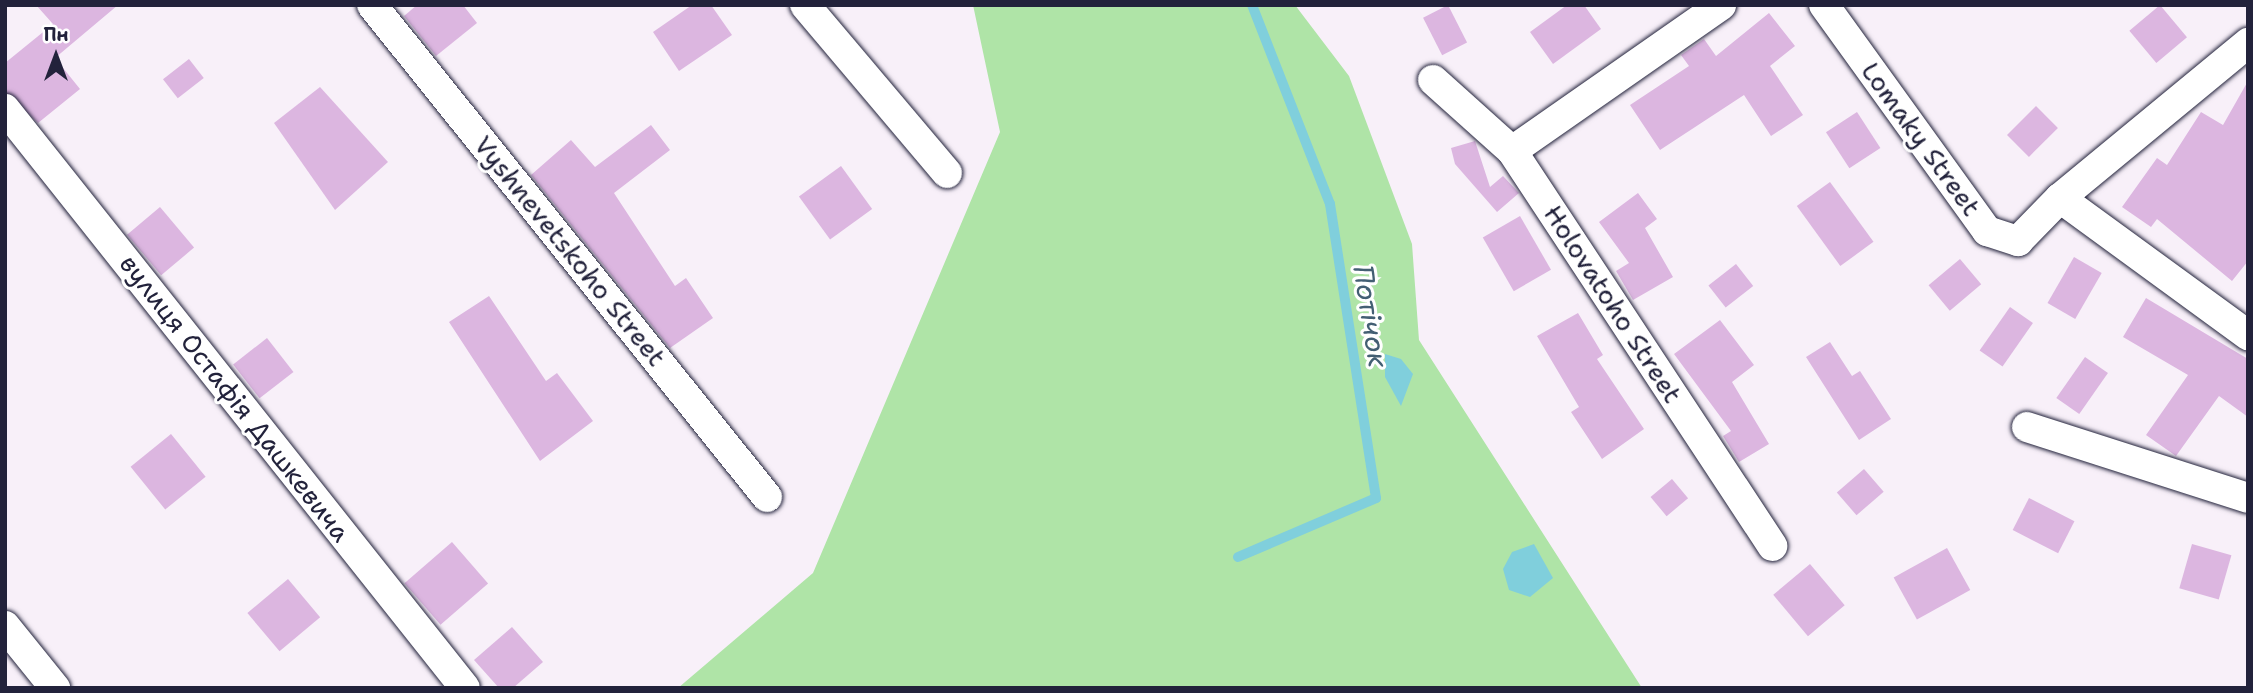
<!DOCTYPE html>
<html>
<head>
<meta charset="utf-8">
<style>
  body { margin:0 }
  #map { position:relative; width:2253px; height:693px; overflow:hidden; background:#f8f0f9; font-family:"Shantell Sans",sans-serif }
  div>[style] { position:absolute }
  .green>* { inset:0; background:#afe4a7 }
  .water>* { inset:0; background:#80cfdc }
  .stream>* { height:10px; margin:-5px; padding:0 5px; transform-origin:5px; border-radius:5px; background:#80cfdc }
  .building>* { inset:0; background:#dcb6e0; transform-origin:0 0 }
  .roads { filter:drop-shadow(0 0 2px #22223b) drop-shadow(0 0 2px #22223b) }
  .street>* { height:30px; margin:-15px; padding:0 15px; transform-origin:15px; border-radius:15px; background:#fff }
  span { translate:-50% -50%; white-space:nowrap; text-align:center; line-height:1.15; -webkit-text-stroke:6px #fff; paint-order:stroke }
  .street-label { font-size:26px; color:#22223b }
  .water-label { font-size:28px; color:#435f73; font-style:italic }
  .frame { position:absolute; inset:0; border:7px solid #22223b; pointer-events:none }
  .north { position:absolute; left:21px; top:21px; width:70px; height:70px; -webkit-text-stroke:5px #fff; paint-order:stroke; rotate:0deg; font-size:19px; font-weight:700; line-height:28px; text-align:center; color:#22223b }
  .north::after { content:''; display:block; margin:auto; width:24px; height:32px; background:#22223b; clip-path:polygon(50% 0,100% 100%,50% 72%,0 100%) }
</style>
</head>
<body>
<div id="map">
  <div class="green">
    <div style="clip-path:polygon(973px 5px,1295px 5px,1349px 76px,1412px 244px,1419px 340px,1642px 688px,678px 688px,813px 573px,1000px 132px)"></div>
  </div>
  <div class="water">
    <div style="clip-path:polygon(1385px 354px,1401px 359px,1413px 374px,1401px 406px,1385px 377px)"></div>
    <div style="clip-path:polygon(1534px 544px,1553px 578px,1530px 597px,1509px 590px,1503px 569px,1512px 552px)"></div>
  </div>
  <div class="stream">
    <div style="left:1238px;top:557px;width:150px;rotate:-23.1deg"></div>
    <div style="left:1376px;top:498px;width:298px;rotate:-98.9deg"></div>
    <div style="left:1330px;top:204px;width:214px;rotate:-111.4deg"></div>
  </div>
  <div class="building">
    <div style="clip-path:polygon(36px 5px,118px 5px,55px 58px,80px 89px,38px 123px,5px 92px,5px 63px,53px 24px)"></div>
    <div style="clip-path:polygon(417px 5px,463px 5px,477px 23px,436px 56px,404px 16px)"></div>
    <div style="clip-path:polygon(692px 5px,711px 5px,732px 35px,679px 71px,653px 32px)"></div>
    <div style="left:1448px;top:5px;width:42px;height:28px;rotate:63deg"></div>
    <div style="clip-path:polygon(1567px 5px,1584px 5px,1601px 29px,1553px 64px,1530px 32px)"></div>
    <div style="left:2160px;top:5px;width:42px;height:40px;rotate:50deg"></div>
    <div style="clip-path:polygon(1769px 13px,1795px 46px,1770px 66px,1803px 115px,1771px 136px,1744px 95px,1660px 150px,1630px 105px,1689px 66px,1681px 55px,1704px 39px,1716px 56px)"></div>
    <div style="left:189px;top:59px;width:24px;height:33px;rotate:52deg"></div>
    <div style="clip-path:polygon(2248px 81px,2248px 261px,2232px 281px,2157px 219px,2151px 227px,2122px 207px,2157px 158px,2167px 165px,2201px 112px,2223px 125px)"></div>
    <div style="clip-path:polygon(320px 87px,388px 162px,335px 210px,274px 123px)"></div>
    <div style="left:2036px;top:106px;width:31px;height:41px;rotate:45deg"></div>
    <div style="left:1857px;top:112px;width:43px;height:37px;rotate:57deg"></div>
    <div style="clip-path:polygon(651px 125px,670px 150px,614px 193px,675px 286px,686px 278px,713px 318px,670px 348px,531px 175px,571px 140px,595px 167px)"></div>
    <div style="clip-path:polygon(1475px 141px,1490px 187px,1503px 176px,1519px 193px,1497px 212px,1455px 164px,1451px 148px)"></div>
    <div style="left:841px;top:166px;width:53px;height:52px;rotate:54deg"></div>
    <div style="left:1830px;top:182px;width:74px;height:41px;rotate:54deg"></div>
    <div style="clip-path:polygon(1638px 193px,1657px 219px,1645px 228px,1673px 277px,1633px 300px,1616px 271px,1629px 263px,1599px 222px)"></div>
    <div style="left:160px;top:207px;width:53px;height:43px;rotate:50deg"></div>
    <div style="left:1520px;top:216px;width:62px;height:43px;rotate:60deg"></div>
    <div style="left:2074px;top:257px;width:32px;height:53px;rotate:30deg"></div>
    <div style="left:1960px;top:259px;width:33px;height:41px;rotate:50deg"></div>
    <div style="left:1736px;top:264px;width:28px;height:35px;rotate:52deg"></div>
    <div style="clip-path:polygon(489px 296px,546px 381px,557px 373px,593px 421px,540px 461px,449px 322px)"></div>
    <div style="clip-path:polygon(2146px 298px,2248px 359px,2248px 417px,2219px 396px,2176px 456px,2146px 435px,2188px 375px,2123px 337px)"></div>
    <div style="left:2010px;top:307px;width:28px;height:53px;rotate:35deg"></div>
    <div style="clip-path:polygon(1578px 313px,1603px 355px,1597px 359px,1644px 429px,1602px 459px,1571px 412px,1579px 407px,1537px 336px)"></div>
    <div style="clip-path:polygon(1720px 320px,1754px 365px,1732px 382px,1769px 444px,1739px 462px,1723px 436px,1731px 431px,1674px 354px)"></div>
    <div style="left:267px;top:338px;width:43px;height:43px;rotate:52deg"></div>
    <div style="clip-path:polygon(1830px 342px,1852px 376px,1860px 371px,1891px 419px,1859px 440px,1806px 357px)"></div>
    <div style="left:2085px;top:357px;width:28px;height:50px;rotate:35deg"></div>
    <div style="left:171px;top:434px;width:55px;height:52px;rotate:51deg"></div>
    <div style="left:1864px;top:469px;width:30px;height:36px;rotate:49deg"></div>
    <div style="left:1672px;top:479px;width:25px;height:28px;rotate:50deg"></div>
    <div style="left:2029px;top:498px;width:51px;height:36px;rotate:27deg"></div>
    <div style="left:452px;top:542px;width:55px;height:63px;rotate:49deg"></div>
    <div style="left:2192px;top:544px;width:41px;height:46px;rotate:16deg"></div>
    <div style="left:1947px;top:548px;width:48px;height:61px;rotate:61deg"></div>
    <div style="left:1810px;top:564px;width:54px;height:48px;rotate:50deg"></div>
    <div style="left:288px;top:579px;width:50px;height:53px;rotate:50deg"></div>
    <div style="clip-path:polygon(512px 627px,543px 662px,513px 688px,499px 688px,474px 660px)"></div>
  </div>
  <div class="roads">
    <div class="street">
      <div style="left:372px;top:5px;width:631px;rotate:51.24deg"></div>
      <div style="left:805px;top:5px;width:220px;rotate:49.8deg"></div>
      <div style="left:1824px;top:5px;width:279px;rotate:54.2deg"></div>
      <div style="left:1987px;top:231px;width:33px;rotate:18deg"></div>
      <div style="left:2018px;top:241px;width:60px;rotate:-45.7deg"></div>
      <div style="left:2060px;top:198px;width:244px;rotate:-39.5deg"></div>
      <div style="left:1433px;top:80px;width:106px;rotate:41.9deg"></div>
      <div style="left:1512px;top:151px;width:473px;rotate:56.6deg"></div>
      <div style="left:5px;top:109px;width:739px;rotate:51.53deg"></div>
      <div style="left:1512px;top:151px;width:255px;rotate:-34.9deg"></div>
      <div style="left:2060px;top:198px;width:233px;rotate:36.1deg"></div>
      <div style="left:2027px;top:427px;width:232px;rotate:17.8deg"></div>
      <div style="left:5px;top:626px;width:80px;rotate:51.1deg"></div>
    </div>
  </div>
  <div class="street-label">
    <span style="left:1921px;top:139px;rotate:54deg">Lomaky Street</span>
    <span style="left:570px;top:251px;rotate:51deg">Vyshnevetskoho Street</span>
    <span style="left:1613px;top:304px;rotate:57deg">Holovatoho Street</span>
    <span style="left:235px;top:398px;rotate:52deg">вулиця Остафія Дашкевича</span>
  </div>
  <div class="water-label">
    <span style="left:1371px;top:316px;rotate:81deg">Потічок</span>
  </div>
  <div class="frame"></div>
  <div class="north">Пн</div>
</div>
</body>
</html>
